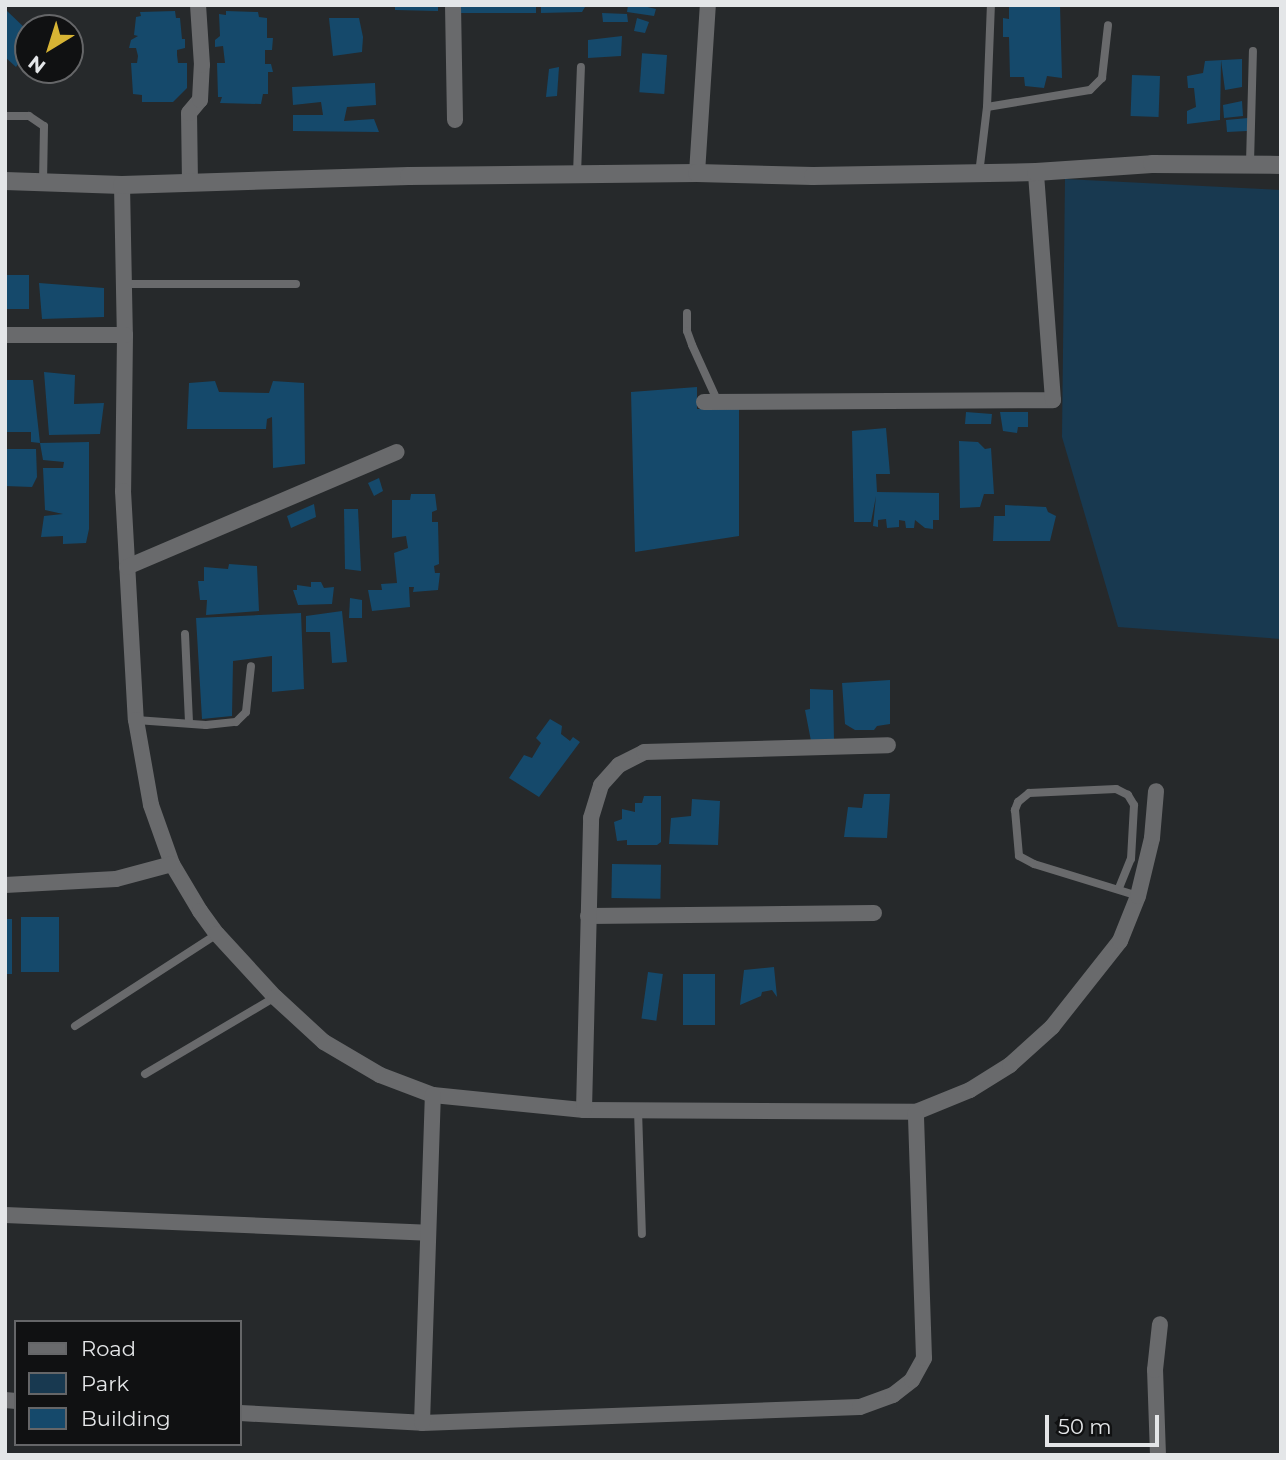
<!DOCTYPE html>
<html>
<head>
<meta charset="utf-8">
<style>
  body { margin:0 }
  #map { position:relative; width:1286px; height:1460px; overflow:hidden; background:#26292b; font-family:Montserrat,sans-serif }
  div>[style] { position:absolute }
  .green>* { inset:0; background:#183950 }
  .building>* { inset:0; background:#15496b; transform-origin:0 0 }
  .service>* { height:8px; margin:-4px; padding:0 4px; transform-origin:4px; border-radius:4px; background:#696a6c }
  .minor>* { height:16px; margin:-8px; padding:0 8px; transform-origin:8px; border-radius:8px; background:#696a6c }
  .tertiary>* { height:18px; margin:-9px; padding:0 9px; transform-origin:9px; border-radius:9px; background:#696a6c }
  span { translate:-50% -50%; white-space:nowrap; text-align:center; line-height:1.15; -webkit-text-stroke:5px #101112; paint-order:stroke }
  .frame { position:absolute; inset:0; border:7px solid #e4e6e8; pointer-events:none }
  .legend { position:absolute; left:14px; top:1320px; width:228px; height:126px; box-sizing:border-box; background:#101112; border:2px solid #656668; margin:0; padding:9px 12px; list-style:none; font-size:21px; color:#e4e6e8 }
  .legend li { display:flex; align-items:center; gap:14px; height:35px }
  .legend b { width:35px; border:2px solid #656668 }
  .north { position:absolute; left:14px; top:14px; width:70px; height:70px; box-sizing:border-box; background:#101112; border:2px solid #656668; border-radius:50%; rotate:218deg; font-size:19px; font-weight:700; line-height:28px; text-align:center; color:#e4e6e8 }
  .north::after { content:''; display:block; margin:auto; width:24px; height:32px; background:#d7b434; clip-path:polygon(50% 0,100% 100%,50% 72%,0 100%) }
  .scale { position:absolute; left:1045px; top:1415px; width:114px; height:32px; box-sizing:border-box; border:4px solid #e4e6e8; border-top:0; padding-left:9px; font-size:21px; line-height:24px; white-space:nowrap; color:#e4e6e8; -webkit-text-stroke:5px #101112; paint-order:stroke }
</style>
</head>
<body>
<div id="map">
  <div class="green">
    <div style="clip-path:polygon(1065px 179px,1281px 190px,1281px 639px,1118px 627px,1062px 437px)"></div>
  </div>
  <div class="building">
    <div style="clip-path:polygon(395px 5px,438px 5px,438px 11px,395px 10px)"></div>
    <div style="left:461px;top:5px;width:75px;height:8px"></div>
    <div style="clip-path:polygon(541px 5px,584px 5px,585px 7px,582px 12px,541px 13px)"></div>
    <div style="clip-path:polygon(628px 5px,639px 5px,656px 9px,654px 16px,627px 12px)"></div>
    <div style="clip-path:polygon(1009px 5px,1060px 5px,1062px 78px,1047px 76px,1044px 88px,1025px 86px,1024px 77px,1010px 77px,1009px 37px,1003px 37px,1003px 18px,1009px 19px)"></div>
    <div style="clip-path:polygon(5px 9px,28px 31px,28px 50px,16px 67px,5px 57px)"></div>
    <div style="clip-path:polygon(175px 11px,176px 18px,180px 18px,182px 39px,185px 39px,185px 48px,177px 50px,177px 55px,178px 63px,187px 63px,187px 88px,173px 102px,142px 102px,142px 95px,133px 94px,131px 63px,137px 63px,138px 56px,136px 48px,129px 48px,131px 40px,138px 36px,134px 35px,136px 17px,141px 16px,140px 12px)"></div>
    <div style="clip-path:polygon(226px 11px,258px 12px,259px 17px,267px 18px,267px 38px,273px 38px,272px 50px,265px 50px,265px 64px,271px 64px,273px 72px,268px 72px,268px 94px,263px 94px,261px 104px,220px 103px,222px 97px,218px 97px,217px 63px,225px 63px,223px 46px,215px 47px,215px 40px,220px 36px,219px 14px,226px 15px)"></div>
    <div style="clip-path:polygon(602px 13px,627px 14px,628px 22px,603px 22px)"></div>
    <div style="clip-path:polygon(329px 18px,359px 18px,363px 37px,362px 52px,333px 56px)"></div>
    <div style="clip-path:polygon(637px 18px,649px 22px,645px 33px,634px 31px)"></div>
    <div style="clip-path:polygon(622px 36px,621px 56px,588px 58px,588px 40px)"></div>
    <div style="left:667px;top:55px;width:39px;height:25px;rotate:94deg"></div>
    <div style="clip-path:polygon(1242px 59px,1242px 87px,1225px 90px,1221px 60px,1220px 120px,1187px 124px,1187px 111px,1196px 107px,1194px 88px,1188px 88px,1187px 76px,1203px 73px,1205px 61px)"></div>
    <div style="clip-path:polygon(559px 67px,557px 96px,546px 97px,549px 69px)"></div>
    <div style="left:1132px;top:75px;width:28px;height:41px;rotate:2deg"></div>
    <div style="clip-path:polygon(375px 83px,376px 105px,347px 107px,344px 121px,374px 119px,379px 132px,293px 131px,293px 115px,323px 115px,321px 102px,293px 105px,292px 87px)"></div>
    <div style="clip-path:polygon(1242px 101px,1243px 116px,1224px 118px,1223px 105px)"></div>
    <div style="clip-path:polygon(1248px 118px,1247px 131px,1227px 132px,1226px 120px)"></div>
    <div style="left:5px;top:275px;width:24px;height:34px"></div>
    <div style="clip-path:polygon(39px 283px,104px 288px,104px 317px,42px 319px)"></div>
    <div style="clip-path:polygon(44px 372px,75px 375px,74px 404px,104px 403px,100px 434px,49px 435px)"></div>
    <div style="clip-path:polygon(7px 380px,33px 380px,40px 443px,89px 442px,89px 529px,86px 543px,63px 544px,63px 536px,41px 537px,44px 516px,63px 514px,45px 510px,43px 468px,63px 468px,64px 462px,43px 460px,40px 443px,31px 442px,31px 432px,5px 432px)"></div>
    <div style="clip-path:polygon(215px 381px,219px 392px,269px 393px,273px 381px,304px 383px,305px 464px,273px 468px,272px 417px,267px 419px,266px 429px,187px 429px,189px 383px)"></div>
    <div style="clip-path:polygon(697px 387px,697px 409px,739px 409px,739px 536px,635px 552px,631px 392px)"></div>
    <div style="clip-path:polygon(966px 412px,992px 414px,991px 424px,965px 424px)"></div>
    <div style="clip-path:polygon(1000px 412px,1028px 412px,1028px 427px,1018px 427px,1017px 433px,1003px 431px)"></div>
    <div style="clip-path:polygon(886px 428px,890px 474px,876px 474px,877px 492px,939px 493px,939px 520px,933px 520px,933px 529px,925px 528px,915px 520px,914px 528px,906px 528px,905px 521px,899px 520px,899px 527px,887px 528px,886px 519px,878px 520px,878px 527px,873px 526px,876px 496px,871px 522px,854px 522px,852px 431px)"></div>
    <div style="clip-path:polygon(959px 441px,978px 442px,985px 449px,991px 448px,994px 494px,984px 494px,980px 507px,960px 508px)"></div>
    <div style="clip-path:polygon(5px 449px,36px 449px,37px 477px,32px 487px,5px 486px)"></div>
    <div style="clip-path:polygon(379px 478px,383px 491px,374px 496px,368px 483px)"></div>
    <div style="clip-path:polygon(411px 494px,435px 494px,437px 510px,432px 512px,432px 522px,438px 522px,439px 564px,434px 566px,435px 573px,440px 573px,438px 590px,413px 592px,414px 587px,409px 587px,410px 607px,372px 611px,368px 590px,382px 590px,381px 584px,397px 583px,394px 553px,408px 548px,406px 536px,392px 538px,392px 500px,410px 500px)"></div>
    <div style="clip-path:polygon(314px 504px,316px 517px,291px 528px,287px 516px)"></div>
    <div style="clip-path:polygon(1005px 505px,1046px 507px,1048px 512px,1056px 516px,1050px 541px,993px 541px,994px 516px,1005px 516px)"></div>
    <div style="clip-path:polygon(344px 509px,358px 509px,361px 571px,345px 569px)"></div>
    <div style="clip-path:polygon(229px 564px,257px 566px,259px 611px,206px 615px,207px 600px,200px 600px,198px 581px,204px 581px,204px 567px,228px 569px)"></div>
    <div style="clip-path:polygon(311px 582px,321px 582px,324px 588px,334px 587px,332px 604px,298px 605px,293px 590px,297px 590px,297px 585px,311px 587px)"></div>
    <div style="clip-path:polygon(350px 598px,362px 600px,362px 618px,349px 618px)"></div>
    <div style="clip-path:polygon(342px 611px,347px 662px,332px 663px,330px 632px,306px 632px,306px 616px)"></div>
    <div style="clip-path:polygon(301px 613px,304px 689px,272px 692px,272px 656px,233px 661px,232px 716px,202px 719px,196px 618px)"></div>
    <div style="clip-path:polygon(890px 680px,890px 724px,877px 726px,874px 730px,855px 730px,845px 724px,842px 683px)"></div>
    <div style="clip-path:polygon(810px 689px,833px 690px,834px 741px,811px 741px,805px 710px,810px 709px)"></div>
    <div style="clip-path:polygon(550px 719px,562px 726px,561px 734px,570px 741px,573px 737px,580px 742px,539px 797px,509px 778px,524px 755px,532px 758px,541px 743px,536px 738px)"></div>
    <div style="clip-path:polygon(864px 794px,890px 794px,887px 838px,844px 837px,848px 807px,862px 808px)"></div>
    <div style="clip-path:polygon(644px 796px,661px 796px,661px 842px,657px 845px,627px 845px,627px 840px,617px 841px,614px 822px,622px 819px,622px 809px,635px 812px,635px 803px,642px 803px)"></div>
    <div style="clip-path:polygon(692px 799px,720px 801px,718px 845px,669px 844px,671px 818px,691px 816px)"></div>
    <div style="left:612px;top:864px;width:49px;height:34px;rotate:1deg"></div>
    <div style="left:21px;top:917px;width:38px;height:55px"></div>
    <div style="left:5px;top:919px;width:7px;height:55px"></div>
    <div style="clip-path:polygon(774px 967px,777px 997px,772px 990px,762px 992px,761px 996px,740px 1005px,744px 970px)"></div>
    <div style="left:648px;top:972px;width:15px;height:47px;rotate:8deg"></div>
    <div style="left:683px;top:974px;width:32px;height:51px"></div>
  </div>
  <div class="service">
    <div style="left:987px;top:107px;width:104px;rotate:-9.4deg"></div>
    <div style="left:1090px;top:90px;width:17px;rotate:-45deg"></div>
    <div style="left:1102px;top:78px;width:53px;rotate:-83.5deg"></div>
    <div style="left:5px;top:116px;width:24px"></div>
    <div style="left:29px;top:116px;width:18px;rotate:34deg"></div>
    <div style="left:44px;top:126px;width:57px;rotate:91deg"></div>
    <div style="left:1250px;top:163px;width:112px;rotate:-88.5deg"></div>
    <div style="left:577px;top:174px;width:107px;rotate:-87.9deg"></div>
    <div style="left:979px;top:174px;width:67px;rotate:-83.2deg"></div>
    <div style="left:987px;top:107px;width:102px;rotate:-87.8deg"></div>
    <div style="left:124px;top:284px;width:172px"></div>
    <div style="left:687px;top:313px;width:18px;rotate:90deg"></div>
    <div style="left:687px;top:331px;width:15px;rotate:70deg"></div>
    <div style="left:692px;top:345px;width:63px;rotate:65.5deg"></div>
    <div style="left:185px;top:634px;width:87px;rotate:87.4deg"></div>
    <div style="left:136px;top:720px;width:70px;rotate:4.1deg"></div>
    <div style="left:206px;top:725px;width:30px;rotate:-6deg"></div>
    <div style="left:236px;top:722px;width:14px;rotate:-45deg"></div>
    <div style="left:246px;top:712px;width:46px;rotate:-83.8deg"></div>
    <div style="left:1119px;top:888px;width:31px;rotate:-68deg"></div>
    <div style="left:1131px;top:859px;width:54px;rotate:-86.8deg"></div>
    <div style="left:1134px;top:805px;width:12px;rotate:-121deg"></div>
    <div style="left:1128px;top:795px;width:13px;rotate:-153deg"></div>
    <div style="left:1116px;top:789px;width:87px;rotate:177.4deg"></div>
    <div style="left:1029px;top:793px;width:14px;rotate:141deg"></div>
    <div style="left:1018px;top:802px;width:9px;rotate:111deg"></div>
    <div style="left:1015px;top:810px;width:46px;rotate:85deg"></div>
    <div style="left:1019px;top:856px;width:17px;rotate:28deg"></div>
    <div style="left:1034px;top:864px;width:109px;rotate:17.1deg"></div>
    <div style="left:75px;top:1026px;width:169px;rotate:-32.9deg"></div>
    <div style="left:145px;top:1074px;width:151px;rotate:-30.6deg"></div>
    <div style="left:638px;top:1110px;width:124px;rotate:88.2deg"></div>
  </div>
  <div class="minor">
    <div style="left:453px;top:5px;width:115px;rotate:89deg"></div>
    <div style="left:697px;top:173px;width:168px;rotate:-86.3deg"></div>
    <div style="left:190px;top:183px;width:70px;rotate:-90.8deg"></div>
    <div style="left:189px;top:113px;width:17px;rotate:-50deg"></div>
    <div style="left:200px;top:100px;width:35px;rotate:-87deg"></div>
    <div style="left:202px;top:65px;width:60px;rotate:-93.8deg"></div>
    <div style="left:122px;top:185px;width:150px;rotate:88.9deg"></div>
    <div style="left:125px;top:335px;width:156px;rotate:90.7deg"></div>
    <div style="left:123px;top:491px;width:229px;rotate:86.8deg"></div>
    <div style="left:136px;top:720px;width:86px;rotate:80deg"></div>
    <div style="left:151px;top:805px;width:63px;rotate:70.4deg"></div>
    <div style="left:172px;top:864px;width:55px;rotate:59.2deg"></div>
    <div style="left:200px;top:911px;width:29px;rotate:54deg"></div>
    <div style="left:217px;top:934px;width:86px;rotate:47.4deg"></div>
    <div style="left:275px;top:997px;width:67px;rotate:42.6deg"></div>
    <div style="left:324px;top:1042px;width:65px;rotate:30.5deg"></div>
    <div style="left:380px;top:1075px;width:57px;rotate:20.7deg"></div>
    <div style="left:433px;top:1095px;width:152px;rotate:5.7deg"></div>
    <div style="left:584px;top:1110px;width:332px;rotate:0.3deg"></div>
    <div style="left:916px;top:1112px;width:58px;rotate:-22.2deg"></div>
    <div style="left:970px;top:1090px;width:47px;rotate:-32deg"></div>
    <div style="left:1010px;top:1065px;width:57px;rotate:-42.1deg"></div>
    <div style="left:1052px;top:1027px;width:110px;rotate:-51.7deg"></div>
    <div style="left:1120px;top:941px;width:48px;rotate:-68.2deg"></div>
    <div style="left:1138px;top:896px;width:60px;rotate:-76.4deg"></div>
    <div style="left:1152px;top:838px;width:47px;rotate:-85.1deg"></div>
    <div style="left:5px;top:335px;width:120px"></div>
    <div style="left:704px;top:402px;width:349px;rotate:-0.3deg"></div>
    <div style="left:1053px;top:400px;width:229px;rotate:-94.3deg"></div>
    <div style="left:127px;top:567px;width:293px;rotate:-23.1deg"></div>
    <div style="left:5px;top:885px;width:111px;rotate:-3.1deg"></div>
    <div style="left:116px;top:879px;width:58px;rotate:-15deg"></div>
    <div style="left:588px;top:916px;width:286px;rotate:-0.6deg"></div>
    <div style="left:584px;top:1110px;width:292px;rotate:-88.6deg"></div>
    <div style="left:591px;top:818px;width:34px;rotate:-73deg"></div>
    <div style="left:601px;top:785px;width:27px;rotate:-48deg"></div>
    <div style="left:619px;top:765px;width:28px;rotate:-27deg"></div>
    <div style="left:644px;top:752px;width:244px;rotate:-1.6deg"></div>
    <div style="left:5px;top:1215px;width:423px;rotate:2.4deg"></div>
    <div style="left:5px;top:1400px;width:11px;rotate:5deg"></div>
    <div style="left:240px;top:1413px;width:182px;rotate:3.1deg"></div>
    <div style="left:422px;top:1423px;width:438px;rotate:-2.1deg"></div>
    <div style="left:860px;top:1407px;width:35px;rotate:-20deg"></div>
    <div style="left:893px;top:1395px;width:24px;rotate:-38deg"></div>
    <div style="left:912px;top:1380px;width:25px;rotate:-61deg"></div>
    <div style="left:924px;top:1358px;width:246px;rotate:-91.9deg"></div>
    <div style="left:422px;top:1423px;width:328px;rotate:-88.1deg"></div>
    <div style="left:1158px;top:1455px;width:85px;rotate:-92deg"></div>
    <div style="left:1155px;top:1370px;width:46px;rotate:-83.8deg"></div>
  </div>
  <div class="tertiary">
    <div style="left:5px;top:181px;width:117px;rotate:2deg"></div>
    <div style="left:122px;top:185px;width:287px;rotate:-1.8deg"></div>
    <div style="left:409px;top:176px;width:288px;rotate:-0.6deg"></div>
    <div style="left:697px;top:173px;width:116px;rotate:1.5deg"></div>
    <div style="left:813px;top:176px;width:223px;rotate:-1deg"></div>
    <div style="left:1036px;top:172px;width:116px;rotate:-3.9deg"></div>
    <div style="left:1152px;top:164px;width:129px;rotate:0.4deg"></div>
  </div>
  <div class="frame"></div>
  <ul class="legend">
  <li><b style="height:9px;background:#696a6c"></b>Road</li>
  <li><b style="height:19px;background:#183950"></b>Park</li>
  <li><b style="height:19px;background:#15496b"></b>Building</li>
  </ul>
  <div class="north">N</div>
  <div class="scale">50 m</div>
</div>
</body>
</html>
